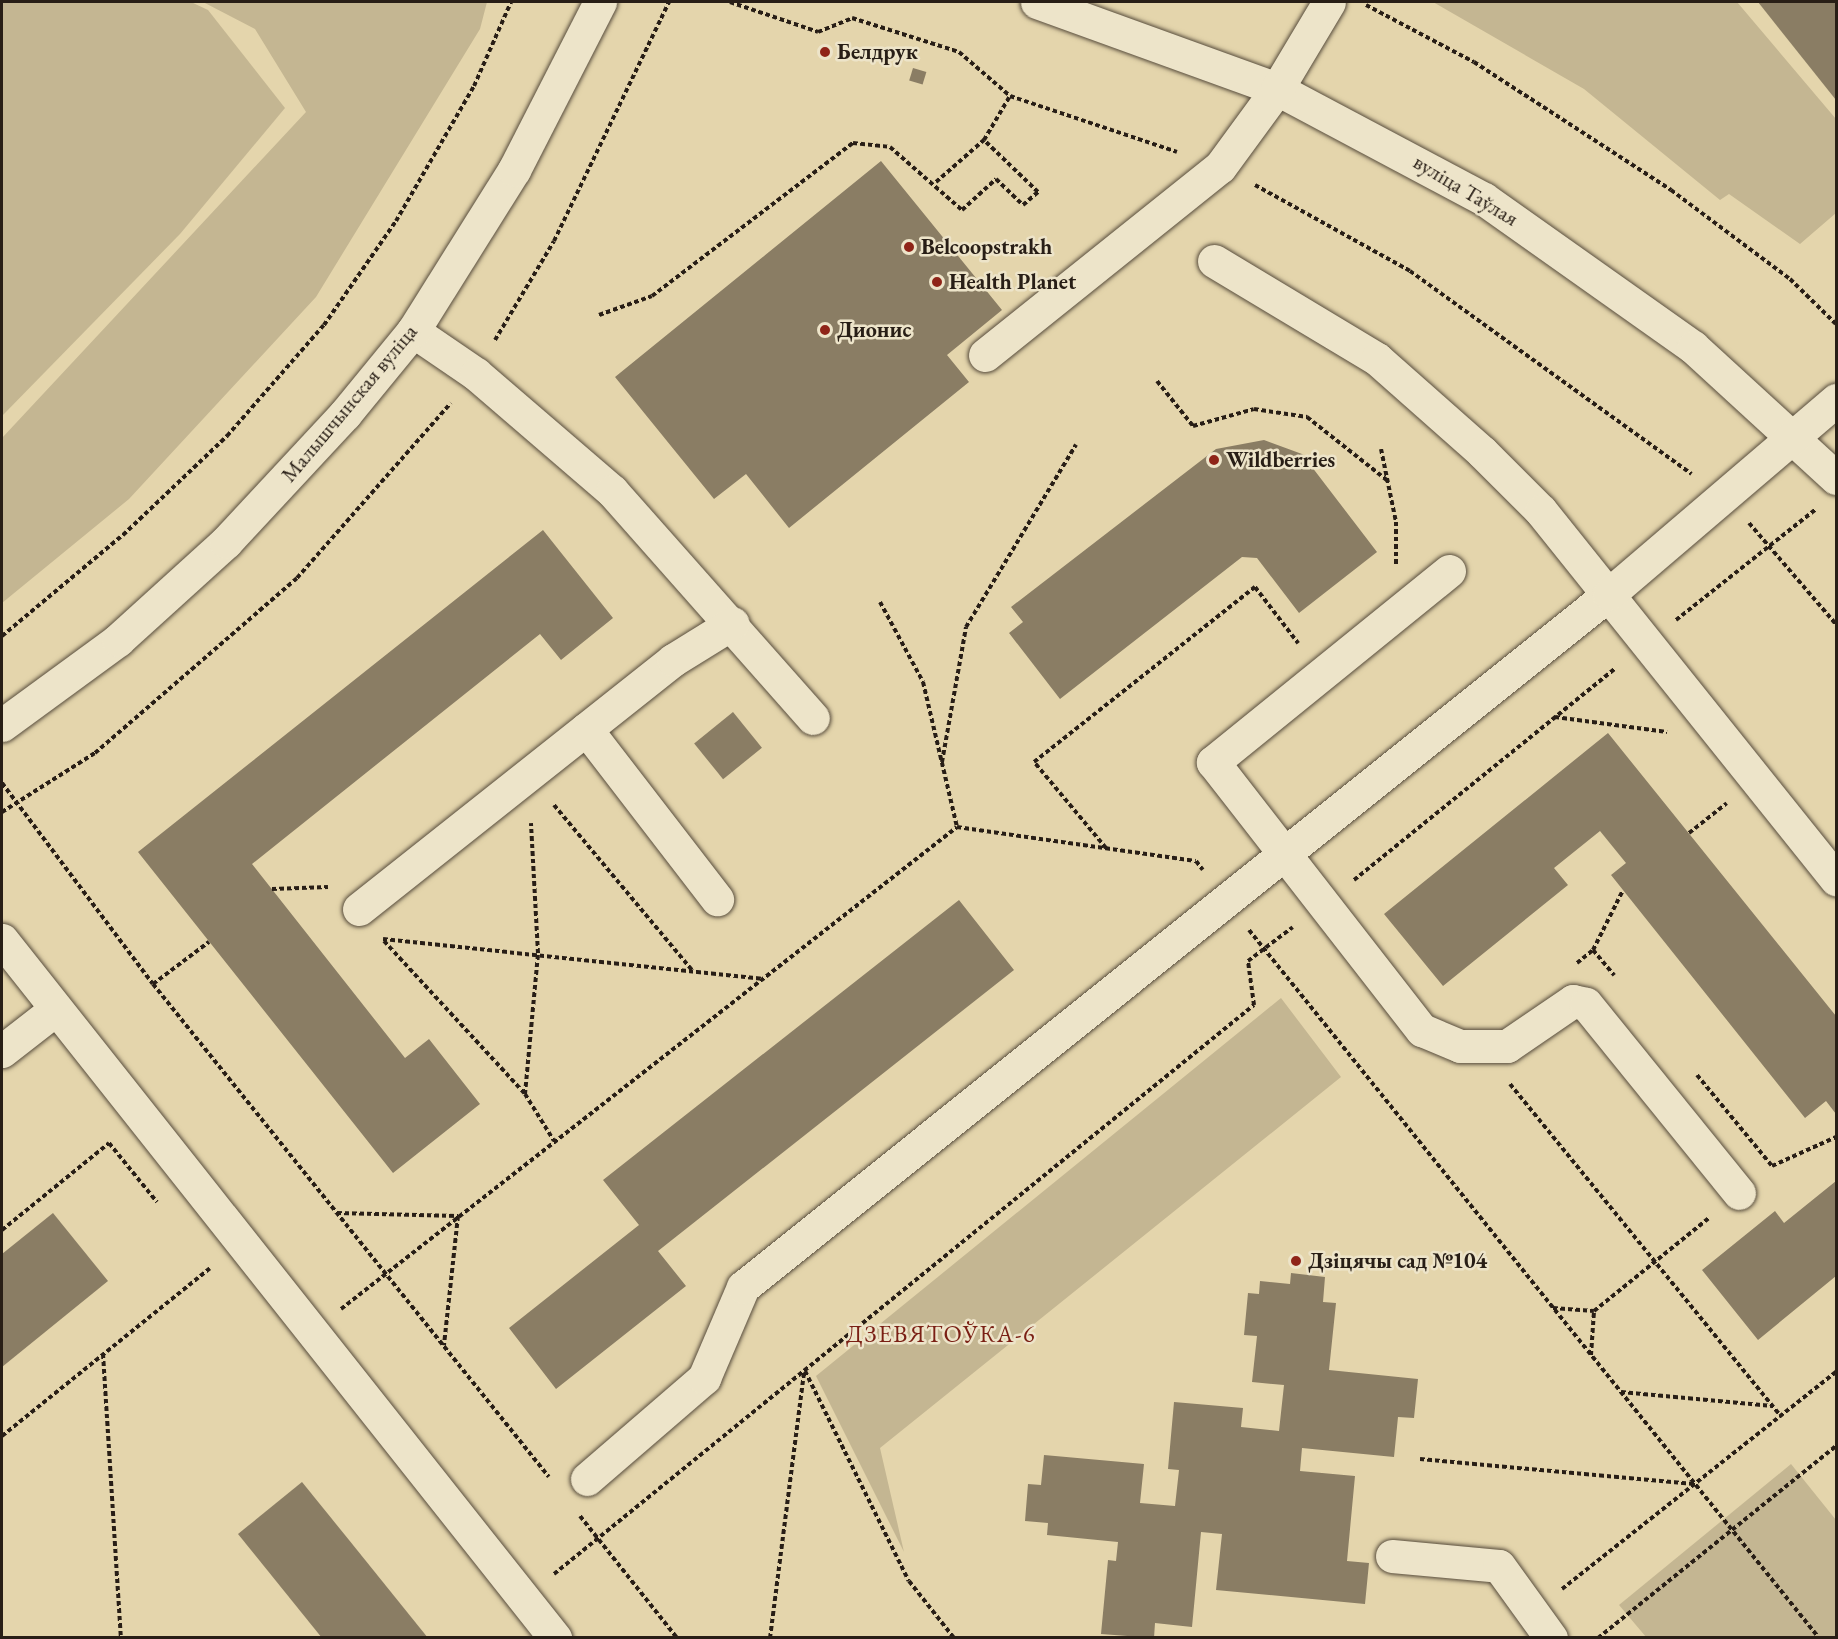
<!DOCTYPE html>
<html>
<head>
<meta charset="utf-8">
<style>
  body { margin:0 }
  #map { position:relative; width:1838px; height:1639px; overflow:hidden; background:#e4d5ac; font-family:"EB Garamond",serif }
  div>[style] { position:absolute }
  .green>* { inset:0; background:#c4b692 }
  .building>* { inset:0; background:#8a7d64; transform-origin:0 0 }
  .path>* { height:4px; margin-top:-2px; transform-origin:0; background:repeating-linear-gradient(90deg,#281e16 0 4.5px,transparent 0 7.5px) }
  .roads { filter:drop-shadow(0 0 2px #574c3c) drop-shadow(0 0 2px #574c3c) }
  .minor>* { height:33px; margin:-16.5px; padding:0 16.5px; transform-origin:16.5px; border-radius:16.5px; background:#ede4c9 }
  .dots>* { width:16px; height:16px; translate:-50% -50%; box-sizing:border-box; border:3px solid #ede4c9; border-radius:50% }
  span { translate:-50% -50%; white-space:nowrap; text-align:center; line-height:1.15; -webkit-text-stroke:5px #ede4c9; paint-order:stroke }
  .poi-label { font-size:22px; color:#281e16; font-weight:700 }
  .left { translate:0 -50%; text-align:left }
  .street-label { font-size:22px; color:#281e16 }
  .neighbourhood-label { font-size:24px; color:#7a1f14; letter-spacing:1.5px }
  .frame { position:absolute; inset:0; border:3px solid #281e16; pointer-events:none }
</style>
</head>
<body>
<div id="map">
  <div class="green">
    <div style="clip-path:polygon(2px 2px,191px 2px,208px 10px,285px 108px,180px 234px,2px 416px)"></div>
    <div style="clip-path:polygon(203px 2px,487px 2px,480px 29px,316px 297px,129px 499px,2px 603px,2px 438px,306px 112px,255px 29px)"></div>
    <div style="clip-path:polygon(1433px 2px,1737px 2px,1836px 119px,1836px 213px,1800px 244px,1729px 194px,1720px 200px,1584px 89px)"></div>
    <div style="clip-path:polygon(1281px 998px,1341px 1077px,880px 1448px,904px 1552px,816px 1376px)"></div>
    <div style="clip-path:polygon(1791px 1464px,1836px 1520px,1836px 1637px,1646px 1637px,1619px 1605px)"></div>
  </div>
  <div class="building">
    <div style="clip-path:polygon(1758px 2px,1836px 2px,1836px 100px)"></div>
    <div style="left:913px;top:68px;width:14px;height:13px;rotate:17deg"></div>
    <div style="clip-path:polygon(881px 161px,1002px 310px,947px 355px,969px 382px,789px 528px,746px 474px,714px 499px,615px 377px)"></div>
    <div style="clip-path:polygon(1264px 440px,1302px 454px,1377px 552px,1299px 613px,1257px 558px,1242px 557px,1060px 699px,1009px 633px,1023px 622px,1011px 607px,1216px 449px)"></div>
    <div style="clip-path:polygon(543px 530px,613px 618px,561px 660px,540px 634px,252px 864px,405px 1058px,429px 1039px,480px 1104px,393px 1173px,138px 852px)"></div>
    <div style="left:733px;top:712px;width:46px;height:50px;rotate:51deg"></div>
    <div style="clip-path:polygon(1608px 733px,1836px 1016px,1836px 1114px,1826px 1101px,1805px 1118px,1611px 875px,1626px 863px,1600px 831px,1554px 868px,1568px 885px,1443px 986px,1384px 914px)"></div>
    <div style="clip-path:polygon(959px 900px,1014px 970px,658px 1251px,686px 1286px,556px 1389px,509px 1328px,639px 1225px,603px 1180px)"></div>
    <div style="clip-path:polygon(1836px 1181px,1836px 1276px,1758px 1340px,1702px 1270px,1775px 1211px,1784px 1223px)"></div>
    <div style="clip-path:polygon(53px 1213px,108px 1281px,2px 1367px,2px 1254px)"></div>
    <div style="clip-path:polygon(1291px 1273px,1325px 1277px,1323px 1302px,1336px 1303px,1329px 1370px,1418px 1379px,1414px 1418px,1398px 1417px,1394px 1457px,1302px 1448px,1300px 1471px,1355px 1476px,1347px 1561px,1369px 1563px,1365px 1604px,1216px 1590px,1222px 1534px,1201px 1532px,1192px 1627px,1155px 1623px,1154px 1638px,1101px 1634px,1108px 1560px,1116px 1561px,1118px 1542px,1047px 1535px,1048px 1523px,1025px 1521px,1028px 1484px,1041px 1485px,1044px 1455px,1144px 1464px,1140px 1503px,1175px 1506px,1179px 1470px,1168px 1469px,1174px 1402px,1243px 1408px,1241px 1427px,1279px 1431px,1284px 1385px,1252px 1382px,1257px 1336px,1244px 1335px,1248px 1293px,1259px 1294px,1260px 1281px,1290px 1284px)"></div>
    <div style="clip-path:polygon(302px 1482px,349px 1540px,428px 1638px,322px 1638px,238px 1534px)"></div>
  </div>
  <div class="path">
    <div style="left:730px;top:2px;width:93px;rotate:18.8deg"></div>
    <div style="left:818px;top:32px;width:37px;rotate:-22deg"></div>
    <div style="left:852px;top:18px;width:112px;rotate:17.6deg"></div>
    <div style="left:959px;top:52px;width:67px;rotate:40.8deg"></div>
    <div style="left:1010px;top:96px;width:176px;rotate:18.5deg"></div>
    <div style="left:1366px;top:5px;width:122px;rotate:27.8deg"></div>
    <div style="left:1474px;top:62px;width:235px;rotate:33deg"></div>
    <div style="left:1671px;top:190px;width:149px;rotate:36.8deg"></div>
    <div style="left:1790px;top:279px;width:64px;rotate:44.4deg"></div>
    <div style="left:936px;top:182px;width:64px;rotate:-41.2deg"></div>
    <div style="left:1255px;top:185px;width:177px;rotate:29deg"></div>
    <div style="left:1410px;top:271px;width:347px;rotate:35.8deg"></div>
    <div style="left:599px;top:315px;width:56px;rotate:-19.7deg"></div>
    <div style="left:652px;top:296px;width:253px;rotate:-37.3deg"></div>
    <div style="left:853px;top:143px;width:37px;rotate:6deg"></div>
    <div style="left:890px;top:147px;width:96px;rotate:41.2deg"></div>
    <div style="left:962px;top:210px;width:46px;rotate:-42.4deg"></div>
    <div style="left:996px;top:179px;width:37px;rotate:44deg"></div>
    <div style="left:1023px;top:205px;width:20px;rotate:-41deg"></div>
    <div style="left:1038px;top:192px;width:75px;rotate:-136.1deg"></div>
    <div style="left:984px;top:140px;width:51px;rotate:-59.4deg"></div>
    <div style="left:495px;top:340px;width:115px;rotate:-59.2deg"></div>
    <div style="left:554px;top:241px;width:265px;rotate:-64.3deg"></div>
    <div style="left:1157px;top:381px;width:58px;rotate:51.3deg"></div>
    <div style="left:1193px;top:426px;width:63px;rotate:-15.6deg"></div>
    <div style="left:1254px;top:409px;width:54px;rotate:8.6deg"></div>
    <div style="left:1307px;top:417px;width:103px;rotate:38.3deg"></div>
    <div style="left:1381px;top:449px;width:75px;rotate:78.4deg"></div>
    <div style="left:1396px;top:522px;width:42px;rotate:90deg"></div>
    <div style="left:1749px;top:523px;width:133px;rotate:49.3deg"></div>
    <div style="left:880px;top:602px;width:91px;rotate:61.7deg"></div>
    <div style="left:923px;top:682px;width:149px;rotate:76.8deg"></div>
    <div style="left:1676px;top:620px;width:179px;rotate:-38.4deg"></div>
    <div style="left:2px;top:636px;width:158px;rotate:-39.9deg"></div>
    <div style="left:123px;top:535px;width:144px;rotate:-43.6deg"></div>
    <div style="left:227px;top:436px;width:147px;rotate:-48.9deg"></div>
    <div style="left:324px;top:325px;width:126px;rotate:-55.3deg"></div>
    <div style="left:396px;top:221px;width:156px;rotate:-60deg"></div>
    <div style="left:474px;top:86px;width:92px;rotate:-66.2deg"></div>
    <div style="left:1555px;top:717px;width:113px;rotate:7.6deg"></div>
    <div style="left:942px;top:762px;width:137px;rotate:-79.9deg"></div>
    <div style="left:966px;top:627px;width:213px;rotate:-58.9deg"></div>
    <div style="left:2px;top:783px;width:251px;rotate:53.1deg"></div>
    <div style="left:153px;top:984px;width:632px;rotate:51.23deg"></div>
    <div style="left:554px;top:805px;width:217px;rotate:50.1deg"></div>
    <div style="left:2px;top:812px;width:110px;rotate:-32.4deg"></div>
    <div style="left:95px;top:753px;width:267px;rotate:-40.9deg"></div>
    <div style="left:297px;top:578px;width:233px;rotate:-48.7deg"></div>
    <div style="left:1689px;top:833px;width:48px;rotate:-38.3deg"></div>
    <div style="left:1106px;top:848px;width:112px;rotate:-129.9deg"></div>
    <div style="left:1034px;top:762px;width:282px;rotate:-38.4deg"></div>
    <div style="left:1255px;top:587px;width:71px;rotate:52.5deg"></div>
    <div style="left:1354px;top:880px;width:337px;rotate:-39deg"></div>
    <div style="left:272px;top:889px;width:56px;rotate:-2deg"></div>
    <div style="left:1249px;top:930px;width:909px;rotate:51.16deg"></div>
    <div style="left:383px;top:939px;width:381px;rotate:6deg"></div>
    <div style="left:384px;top:941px;width:208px;rotate:47.3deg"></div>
    <div style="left:525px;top:1094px;width:55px;rotate:58.3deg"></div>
    <div style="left:1593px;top:950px;width:33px;rotate:50deg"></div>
    <div style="left:1577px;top:963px;width:21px;rotate:-39deg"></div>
    <div style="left:1593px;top:950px;width:67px;rotate:-63.4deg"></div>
    <div style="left:153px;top:984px;width:70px;rotate:-36.9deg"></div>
    <div style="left:1697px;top:1075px;width:118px;rotate:50.5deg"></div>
    <div style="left:1772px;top:1166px;width:70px;rotate:-24.4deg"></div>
    <div style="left:1510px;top:1084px;width:429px;rotate:50.8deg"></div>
    <div style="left:525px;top:1094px;width:142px;rotate:-84.7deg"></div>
    <div style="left:538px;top:953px;width:130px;rotate:-93.1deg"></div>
    <div style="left:337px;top:1213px;width:121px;rotate:1.4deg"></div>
    <div style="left:458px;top:1216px;width:130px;rotate:96.2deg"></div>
    <div style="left:2px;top:1230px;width:138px;rotate:-39.1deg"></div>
    <div style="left:109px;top:1143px;width:76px;rotate:50.9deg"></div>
    <div style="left:1553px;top:1308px;width:41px;rotate:4.2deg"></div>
    <div style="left:341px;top:1309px;width:782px;rotate:-38.04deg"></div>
    <div style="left:957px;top:827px;width:241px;rotate:8.1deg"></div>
    <div style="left:1196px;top:861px;width:11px;rotate:52deg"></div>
    <div style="left:103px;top:1354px;width:285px;rotate:86.4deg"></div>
    <div style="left:1591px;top:1355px;width:44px;rotate:-86.1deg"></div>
    <div style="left:1594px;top:1311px;width:148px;rotate:-39deg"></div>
    <div style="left:805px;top:1371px;width:234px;rotate:63.7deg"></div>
    <div style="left:909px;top:1581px;width:73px;rotate:51.7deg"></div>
    <div style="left:1621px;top:1392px;width:152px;rotate:5.3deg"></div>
    <div style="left:2px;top:1436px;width:267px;rotate:-38.9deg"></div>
    <div style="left:1420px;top:1459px;width:275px;rotate:5.2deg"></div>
    <div style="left:580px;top:1516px;width:156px;rotate:51.5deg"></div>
    <div style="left:554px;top:1574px;width:902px;rotate:-39.11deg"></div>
    <div style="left:1254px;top:1005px;width:44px;rotate:-97.8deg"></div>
    <div style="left:1248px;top:961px;width:56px;rotate:-37.1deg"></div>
    <div style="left:1562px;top:1589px;width:350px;rotate:-38.4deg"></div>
    <div style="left:770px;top:1638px;width:268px;rotate:-82.7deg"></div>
    <div style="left:1598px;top:1638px;width:306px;rotate:-38.9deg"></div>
  </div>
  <div class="roads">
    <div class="minor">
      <div style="left:1037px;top:2px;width:255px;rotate:19.9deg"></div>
      <div style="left:1277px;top:89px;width:234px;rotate:28deg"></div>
      <div style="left:1484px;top:199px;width:256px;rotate:35.3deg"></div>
      <div style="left:1693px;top:347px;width:194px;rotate:42.5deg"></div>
      <div style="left:1214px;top:261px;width:190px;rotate:31deg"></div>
      <div style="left:1377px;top:359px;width:140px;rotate:41.5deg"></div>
      <div style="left:1482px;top:452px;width:83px;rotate:45deg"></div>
      <div style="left:1541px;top:511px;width:472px;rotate:51.3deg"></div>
      <div style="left:413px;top:331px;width:76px;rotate:34.3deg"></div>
      <div style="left:476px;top:374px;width:179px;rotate:40.7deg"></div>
      <div style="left:612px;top:491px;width:303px;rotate:48.5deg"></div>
      <div style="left:985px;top:355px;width:301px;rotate:-38.7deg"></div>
      <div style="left:1220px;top:167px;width:97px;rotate:-53.8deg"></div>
      <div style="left:1277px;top:89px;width:101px;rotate:-59.1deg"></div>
      <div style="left:1449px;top:571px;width:304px;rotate:141deg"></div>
      <div style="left:1213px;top:762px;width:340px;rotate:52.1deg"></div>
      <div style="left:1422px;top:1030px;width:41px;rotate:22.8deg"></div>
      <div style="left:1460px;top:1046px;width:47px"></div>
      <div style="left:1507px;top:1046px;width:80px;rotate:-34.3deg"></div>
      <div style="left:1573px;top:1001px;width:13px;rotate:13deg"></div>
      <div style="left:1586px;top:1004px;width:243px;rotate:51deg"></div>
      <div style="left:2px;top:725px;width:144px;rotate:-36.2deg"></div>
      <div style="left:118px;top:640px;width:146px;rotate:-42.2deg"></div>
      <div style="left:226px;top:542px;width:175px;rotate:-47.1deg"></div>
      <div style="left:345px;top:414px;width:107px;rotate:-50.7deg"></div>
      <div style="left:413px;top:331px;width:190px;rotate:-57.9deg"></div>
      <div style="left:514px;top:170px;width:189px;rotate:-62.9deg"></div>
      <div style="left:586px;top:729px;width:215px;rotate:52.4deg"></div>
      <div style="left:359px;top:909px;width:401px;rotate:-38.4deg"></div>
      <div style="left:673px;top:660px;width:70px;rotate:-31.7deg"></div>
      <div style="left:2px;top:940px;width:891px;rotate:51.61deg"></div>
      <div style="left:2px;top:1051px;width:68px;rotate:-37.9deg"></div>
      <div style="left:587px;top:1479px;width:155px;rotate:-40.8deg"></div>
      <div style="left:704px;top:1378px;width:99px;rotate:-66.8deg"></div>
      <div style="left:743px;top:1287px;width:1109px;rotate:-38.67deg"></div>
      <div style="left:1609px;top:594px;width:299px;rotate:-40.5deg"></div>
      <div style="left:1392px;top:1556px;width:107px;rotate:5.3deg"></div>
      <div style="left:1499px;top:1566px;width:89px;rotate:54.2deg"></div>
    </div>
  </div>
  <div class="dots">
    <div style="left:825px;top:52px;background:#8f2418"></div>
    <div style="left:909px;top:247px;background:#8f2418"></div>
    <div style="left:937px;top:282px;background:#8f2418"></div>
    <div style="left:825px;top:330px;background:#8f2418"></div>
    <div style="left:1214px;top:460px;background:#8f2418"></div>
    <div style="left:1296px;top:1261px;background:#8f2418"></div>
  </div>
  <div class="poi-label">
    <span class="left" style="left:837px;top:52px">Белдрук</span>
    <span class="left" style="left:921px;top:247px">Belcoopstrakh</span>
    <span class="left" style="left:949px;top:282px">Health Planet</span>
    <span class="left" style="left:837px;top:330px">Дионис</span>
    <span class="left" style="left:1226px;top:460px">Wildberries</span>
    <span class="left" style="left:1308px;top:1261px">Дзіцячы сад №104</span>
  </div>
  <div class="street-label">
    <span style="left:1466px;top:190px;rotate:31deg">вуліца Таўлая</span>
    <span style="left:349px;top:403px;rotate:-50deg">Малышчынская вуліца</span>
  </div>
  <div class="neighbourhood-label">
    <span style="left:941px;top:1334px">ДЗЕВЯТОЎКА-6</span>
  </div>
  <div class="frame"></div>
</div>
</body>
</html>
